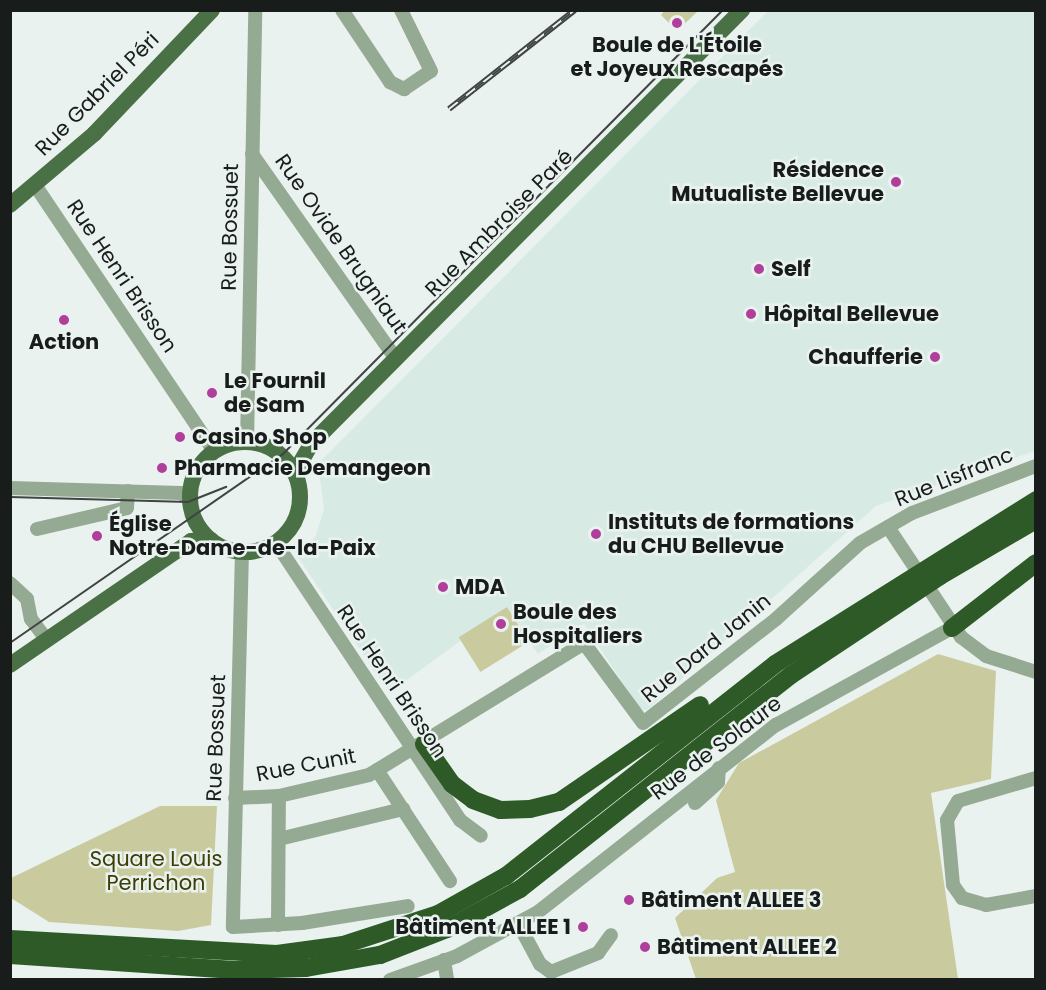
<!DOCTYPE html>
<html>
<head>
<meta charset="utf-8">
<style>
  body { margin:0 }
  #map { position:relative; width:1046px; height:990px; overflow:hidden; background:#e9f2ef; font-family:Poppins,sans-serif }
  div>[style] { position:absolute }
  .built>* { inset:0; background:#d8eae4 }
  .green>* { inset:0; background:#c9cb9f; transform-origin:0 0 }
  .minor>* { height:14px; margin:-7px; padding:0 7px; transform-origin:7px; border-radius:7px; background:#95aa92 }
  .major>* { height:16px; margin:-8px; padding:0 8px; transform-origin:8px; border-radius:8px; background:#4a7045 }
  .major>.ring { margin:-8px; padding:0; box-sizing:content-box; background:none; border:16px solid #4a7045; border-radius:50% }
  .highway>* { height:18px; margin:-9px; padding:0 9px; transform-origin:9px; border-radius:9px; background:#2e5a28 }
  .tram>* { height:1.5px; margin:-0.75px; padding:0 0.75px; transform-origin:0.75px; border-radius:0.75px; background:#3f4442 }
  .rail>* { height:6px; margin-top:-3px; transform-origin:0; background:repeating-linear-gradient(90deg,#e9f2ef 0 11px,#3f4442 0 22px); box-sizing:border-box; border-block:2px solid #3f4442 }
  .dots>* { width:16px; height:16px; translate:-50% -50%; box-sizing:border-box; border:3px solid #e9f2ef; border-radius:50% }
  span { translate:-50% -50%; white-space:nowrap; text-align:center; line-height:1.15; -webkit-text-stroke:5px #e9f2ef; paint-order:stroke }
  .poi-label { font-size:21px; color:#181c1b; font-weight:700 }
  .right { translate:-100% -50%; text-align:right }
  .left { translate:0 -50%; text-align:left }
  .street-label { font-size:21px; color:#181c1b }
  .park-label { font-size:21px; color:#3e3e04 }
  .frame { position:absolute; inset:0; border:12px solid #181c1b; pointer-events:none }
</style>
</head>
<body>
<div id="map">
  <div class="built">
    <div style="clip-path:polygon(768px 11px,1035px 11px,1035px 451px,876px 506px,647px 710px,640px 709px,584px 624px,538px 654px,507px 607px,389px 693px,298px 557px,315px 537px,324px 510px,318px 464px)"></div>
  </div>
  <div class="green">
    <div style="clip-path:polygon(665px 10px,698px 10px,698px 11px,677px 31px,661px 15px)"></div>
    <div style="left:507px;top:607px;width:41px;height:57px;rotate:58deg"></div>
    <div style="clip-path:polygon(938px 654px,996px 671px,991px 779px,931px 793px,958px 979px,696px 979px,675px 918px,717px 878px,735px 872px,716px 800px,739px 763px)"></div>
    <div style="clip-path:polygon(160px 806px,217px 806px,211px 925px,178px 931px,49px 922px,11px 898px,11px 878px)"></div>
  </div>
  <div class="minor">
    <div style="left:342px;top:10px;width:87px;rotate:56.3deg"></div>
    <div style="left:390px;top:82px;width:16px;rotate:27deg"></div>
    <div style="left:404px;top:89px;width:32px;rotate:-34deg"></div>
    <div style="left:431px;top:71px;width:68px;rotate:-116.2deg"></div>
    <div style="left:252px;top:154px;width:251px;rotate:54.9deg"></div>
    <div style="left:35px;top:185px;width:321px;rotate:56.1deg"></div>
    <div style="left:247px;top:443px;width:433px;rotate:-88.9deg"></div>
    <div style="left:10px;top:488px;width:171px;rotate:1.7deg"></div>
    <div style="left:181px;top:493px;width:9px;rotate:36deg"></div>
    <div style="left:888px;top:527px;width:132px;rotate:56.4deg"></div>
    <div style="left:961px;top:637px;width:31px;rotate:37deg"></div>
    <div style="left:986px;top:656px;width:52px;rotate:17.7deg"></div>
    <div style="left:37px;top:529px;width:92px;rotate:-13.1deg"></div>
    <div style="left:127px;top:508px;width:17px;rotate:-87deg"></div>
    <div style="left:276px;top:543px;width:333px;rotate:56.4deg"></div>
    <div style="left:460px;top:820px;width:26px;rotate:37deg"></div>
    <div style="left:242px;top:551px;width:376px;rotate:91.4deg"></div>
    <div style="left:233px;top:927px;width:69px;rotate:-3.3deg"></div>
    <div style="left:302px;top:923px;width:107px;rotate:-9.1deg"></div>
    <div style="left:10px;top:583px;width:23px;rotate:43deg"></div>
    <div style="left:27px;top:599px;width:20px;rotate:79deg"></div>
    <div style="left:31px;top:619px;width:26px;rotate:53deg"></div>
    <div style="left:377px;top:770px;width:133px;rotate:56.7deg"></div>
    <div style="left:1036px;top:778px;width:81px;rotate:163.6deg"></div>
    <div style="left:958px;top:801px;width:22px;rotate:120deg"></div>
    <div style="left:947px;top:820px;width:65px;rotate:84.7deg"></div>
    <div style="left:953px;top:885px;width:16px;rotate:55deg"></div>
    <div style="left:962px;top:898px;width:25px;rotate:16deg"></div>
    <div style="left:986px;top:905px;width:51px;rotate:-10.2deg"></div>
    <div style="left:235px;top:798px;width:44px;rotate:-2.6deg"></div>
    <div style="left:279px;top:796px;width:92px;rotate:-13.1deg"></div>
    <div style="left:369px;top:775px;width:252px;rotate:-31.5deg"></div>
    <div style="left:584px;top:643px;width:99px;rotate:53.6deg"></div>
    <div style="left:643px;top:723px;width:169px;rotate:-38deg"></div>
    <div style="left:776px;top:619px;width:113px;rotate:-42.1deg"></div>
    <div style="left:860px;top:543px;width:60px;rotate:-30deg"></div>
    <div style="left:912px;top:513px;width:133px;rotate:-20.8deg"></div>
    <div style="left:695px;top:803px;width:31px;rotate:-42deg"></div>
    <div style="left:718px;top:782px;width:14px;rotate:-86deg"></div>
    <div style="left:279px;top:839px;width:128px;rotate:-13.6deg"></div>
    <div style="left:518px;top:923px;width:47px;rotate:61.8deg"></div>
    <div style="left:540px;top:964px;width:14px;rotate:36deg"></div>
    <div style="left:551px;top:972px;width:51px;rotate:-22deg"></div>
    <div style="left:598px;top:953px;width:22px;rotate:-54deg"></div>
    <div style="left:278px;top:925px;width:129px;rotate:-89.6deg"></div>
    <div style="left:444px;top:960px;width:20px;rotate:81deg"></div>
    <div style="left:390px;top:980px;width:71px;rotate:-19.7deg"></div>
    <div style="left:457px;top:956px;width:92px;rotate:-28.5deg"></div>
    <div style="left:538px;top:912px;width:303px;rotate:-38.2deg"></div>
    <div style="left:776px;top:725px;width:201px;rotate:-28.9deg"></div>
  </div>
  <div class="major">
    <div style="left:10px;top:205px;width:110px;rotate:-40.2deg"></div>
    <div style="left:94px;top:134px;width:171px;rotate:-46.4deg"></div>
    <div class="ring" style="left:190px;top:442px;width:94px;height:94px"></div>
    <div style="left:295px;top:472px;width:32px;rotate:-60deg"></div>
    <div style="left:311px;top:444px;width:612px;rotate:-45.2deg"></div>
    <div style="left:10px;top:665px;width:219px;rotate:-34.4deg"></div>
    <div style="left:191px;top:541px;width:20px;rotate:-3deg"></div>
  </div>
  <div class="highway">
    <div style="left:952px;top:628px;width:106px;rotate:-37.7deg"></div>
    <div style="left:424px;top:744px;width:49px;rotate:55deg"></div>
    <div style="left:452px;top:784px;width:26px;rotate:37deg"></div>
    <div style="left:473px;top:800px;width:29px;rotate:20deg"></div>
    <div style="left:500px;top:810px;width:30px;rotate:-2deg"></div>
    <div style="left:530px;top:809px;width:30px;rotate:-14deg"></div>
    <div style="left:559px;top:802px;width:171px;rotate:-34.5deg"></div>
    <div style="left:10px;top:939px;width:267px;rotate:3.2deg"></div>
    <div style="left:277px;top:954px;width:67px;rotate:-7.8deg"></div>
    <div style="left:343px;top:945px;width:100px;rotate:-18.1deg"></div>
    <div style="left:438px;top:914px;width:78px;rotate:-29.2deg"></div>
    <div style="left:506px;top:876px;width:342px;rotate:-38.2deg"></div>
    <div style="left:775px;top:664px;width:308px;rotate:-32.1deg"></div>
    <div style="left:10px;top:955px;width:225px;rotate:3.8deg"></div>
    <div style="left:235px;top:970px;width:71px;rotate:-1.6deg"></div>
    <div style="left:306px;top:968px;width:75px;rotate:-10deg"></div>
    <div style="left:380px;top:955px;width:72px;rotate:-21.2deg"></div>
    <div style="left:447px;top:929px;width:83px;rotate:-28.7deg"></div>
    <div style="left:520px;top:889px;width:345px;rotate:-38.3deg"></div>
    <div style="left:791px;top:675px;width:179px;rotate:-33.6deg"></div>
    <div style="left:940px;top:576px;width:111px;rotate:-30.3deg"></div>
  </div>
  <div class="tram">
    <div style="left:10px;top:497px;width:178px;rotate:1.6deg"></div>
    <div style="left:188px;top:502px;width:41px;rotate:-21.5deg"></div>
    <div style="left:10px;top:643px;width:331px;rotate:-34.7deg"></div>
    <div style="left:282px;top:455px;width:627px;rotate:-45.26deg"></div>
  </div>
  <div class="rail">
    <div style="left:449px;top:109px;width:160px;rotate:-38.2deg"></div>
  </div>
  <div class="dots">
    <div style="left:677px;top:23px;background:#af3f9b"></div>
    <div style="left:896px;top:182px;background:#af3f9b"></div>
    <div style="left:759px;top:269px;background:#af3f9b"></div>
    <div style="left:751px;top:314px;background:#af3f9b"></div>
    <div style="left:64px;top:320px;background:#af3f9b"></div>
    <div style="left:935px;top:357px;background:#af3f9b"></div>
    <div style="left:212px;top:393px;background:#af3f9b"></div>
    <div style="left:180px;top:437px;background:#af3f9b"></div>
    <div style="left:162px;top:468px;background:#af3f9b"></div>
    <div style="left:596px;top:534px;background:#af3f9b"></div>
    <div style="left:97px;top:536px;background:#af3f9b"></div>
    <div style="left:443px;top:587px;background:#af3f9b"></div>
    <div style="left:501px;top:624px;background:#af3f9b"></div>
    <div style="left:629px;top:900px;background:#af3f9b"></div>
    <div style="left:583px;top:927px;background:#af3f9b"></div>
    <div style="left:645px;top:947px;background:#af3f9b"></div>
  </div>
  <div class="poi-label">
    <span style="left:677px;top:57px">Boule de L'Étoile<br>et Joyeux Rescapés</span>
    <span class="right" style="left:884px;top:182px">Résidence<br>Mutualiste Bellevue</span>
    <span class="left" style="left:771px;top:269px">Self</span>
    <span class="left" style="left:764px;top:314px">Hôpital Bellevue</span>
    <span style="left:64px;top:342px">Action</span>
    <span class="right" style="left:923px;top:357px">Chaufferie</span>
    <span class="left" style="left:224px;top:393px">Le Fournil<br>de Sam</span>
    <span class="left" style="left:192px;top:437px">Casino Shop</span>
    <span class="left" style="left:174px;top:468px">Pharmacie Demangeon</span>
    <span class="left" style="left:608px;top:534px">Instituts de formations<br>du CHU Bellevue</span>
    <span class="left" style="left:109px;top:536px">Église<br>Notre-Dame-de-la-Paix</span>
    <span class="left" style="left:455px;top:587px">MDA</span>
    <span class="left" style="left:513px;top:624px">Boule des<br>Hospitaliers</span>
    <span class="left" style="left:641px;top:900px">Bâtiment ALLEE 3</span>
    <span class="right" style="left:571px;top:927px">Bâtiment ALLEE 1</span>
    <span class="left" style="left:657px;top:947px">Bâtiment ALLEE 2</span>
  </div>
  <div class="street-label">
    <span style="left:97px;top:94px;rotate:-45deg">Rue Gabriel Péri</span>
    <span style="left:499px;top:223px;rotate:-45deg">Rue Ambroise Paré</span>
    <span style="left:230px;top:227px;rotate:-89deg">Rue Bossuet</span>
    <span style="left:341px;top:244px;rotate:55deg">Rue Ovide Brugniaut</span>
    <span style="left:122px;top:276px;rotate:56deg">Rue Henri Brisson</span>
    <span style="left:954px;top:477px;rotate:-22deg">Rue Lisfranc</span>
    <span style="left:706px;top:648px;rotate:-39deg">Rue Dard Janin</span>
    <span style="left:392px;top:681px;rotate:56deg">Rue Henri Brisson</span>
    <span style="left:216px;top:738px;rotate:-88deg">Rue Bossuet</span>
    <span style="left:716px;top:748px;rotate:-37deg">Rue de Solaure</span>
    <span style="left:306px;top:765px;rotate:-11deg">Rue Cunit</span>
  </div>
  <div class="park-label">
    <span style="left:156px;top:871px">Square Louis<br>Perrichon</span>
  </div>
  <div class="frame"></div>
</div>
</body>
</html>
